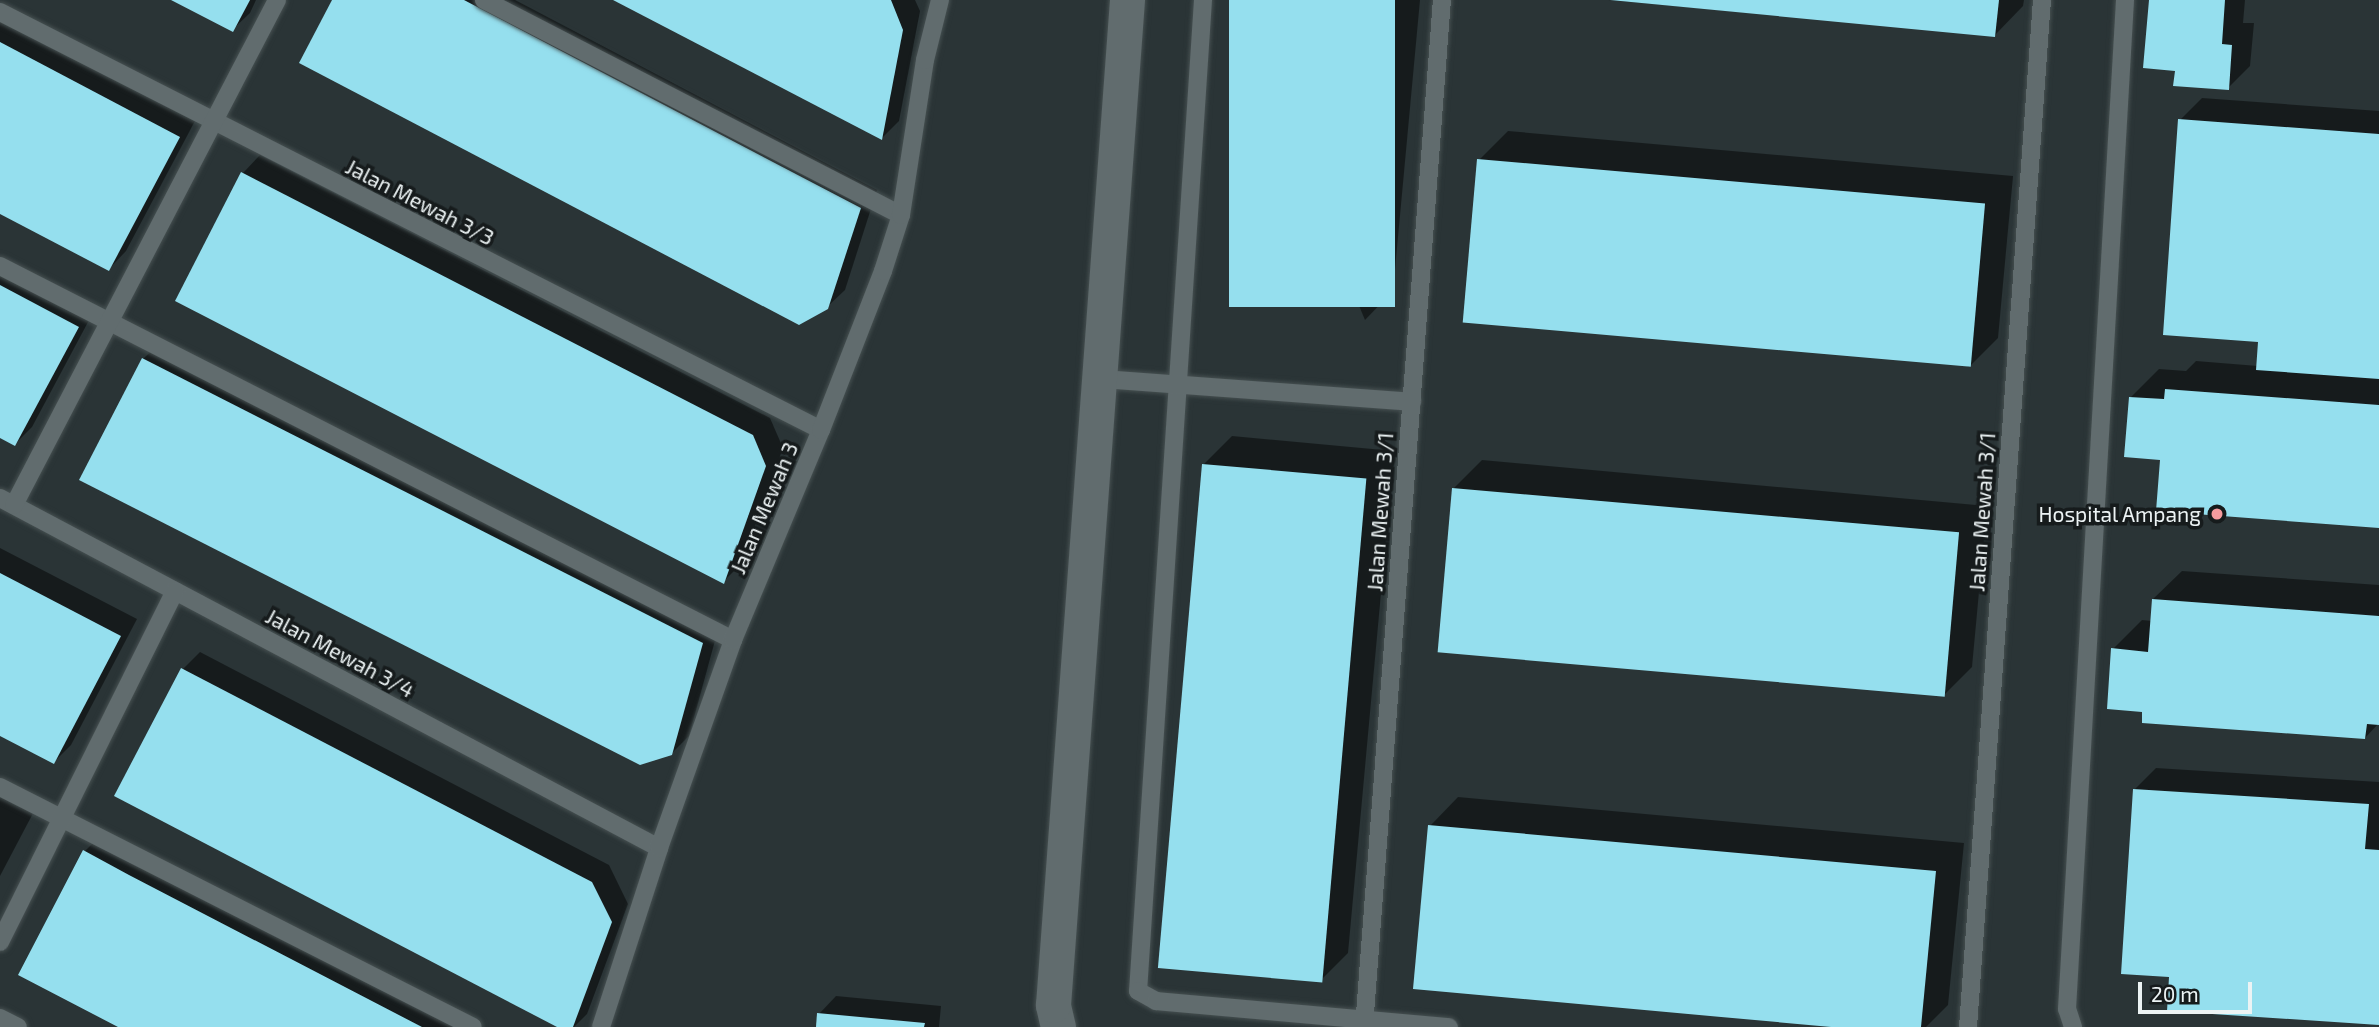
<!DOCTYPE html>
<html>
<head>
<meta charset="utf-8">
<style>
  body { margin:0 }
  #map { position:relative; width:2379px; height:1027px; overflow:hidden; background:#2a3436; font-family:"Exo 2",sans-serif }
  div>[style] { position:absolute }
  .shadow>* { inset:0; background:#0007 }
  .building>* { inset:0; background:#95dfee; transform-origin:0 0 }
  .roads { filter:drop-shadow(0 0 2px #465051) drop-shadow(0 0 2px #465051) }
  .lane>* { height:18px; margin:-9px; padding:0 9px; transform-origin:9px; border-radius:9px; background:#616c6e }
  .street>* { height:35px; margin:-17.5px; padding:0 17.5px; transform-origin:17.5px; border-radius:17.5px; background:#616c6e }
  .dots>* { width:19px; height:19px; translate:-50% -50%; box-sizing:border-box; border:4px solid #161b1c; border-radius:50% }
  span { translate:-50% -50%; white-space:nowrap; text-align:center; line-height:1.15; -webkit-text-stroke:7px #161b1c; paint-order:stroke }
  .street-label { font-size:21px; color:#ecf3f4 }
  .poi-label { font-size:21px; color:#ecf3f4 }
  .right { translate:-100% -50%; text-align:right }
  .scale { position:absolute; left:2138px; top:982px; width:114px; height:32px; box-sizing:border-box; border:4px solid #ecf3f4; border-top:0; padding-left:9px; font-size:21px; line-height:24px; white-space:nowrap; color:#ecf3f4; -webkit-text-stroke:5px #161b1c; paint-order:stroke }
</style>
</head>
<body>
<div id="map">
  <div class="shadow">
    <div style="clip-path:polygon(175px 0,256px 0,250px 13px,232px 30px)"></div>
    <div style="clip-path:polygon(334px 0,515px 0,877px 190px,845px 290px,827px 307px)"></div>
    <div style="clip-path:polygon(618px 0,915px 0,920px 11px,899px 121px,882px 138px)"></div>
    <div style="clip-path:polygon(1231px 0,1420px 0,1393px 291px,1365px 320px)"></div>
    <div style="clip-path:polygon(1608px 0,2024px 0,2023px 6px,1995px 35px)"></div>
    <div style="clip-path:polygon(2150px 0,2245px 0,2243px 23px,2254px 23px,2250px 66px,2228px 88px,2177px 70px)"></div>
    <div style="clip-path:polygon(0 16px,196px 119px,126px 251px,109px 269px,0 212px)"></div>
    <div style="clip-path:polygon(2202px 98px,2379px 111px,2379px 526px,2162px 458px,2131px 397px,2159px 369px,2186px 371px,2196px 361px,2258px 366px,2260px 340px,2180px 120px)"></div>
    <div style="clip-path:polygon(1508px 131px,2013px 176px,1998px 338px,1969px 367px,1479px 160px)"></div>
    <div style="clip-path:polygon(260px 155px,770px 418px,783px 448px,741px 564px,724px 581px,177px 300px,243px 173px)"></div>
    <div style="clip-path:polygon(0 259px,95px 309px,32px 427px,15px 444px,0 436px)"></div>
    <div style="clip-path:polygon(161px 342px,719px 626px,689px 736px,671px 754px,143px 359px)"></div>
    <div style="clip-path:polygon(1232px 436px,1394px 451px,1348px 953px,1319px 982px,1203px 465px)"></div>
    <div style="clip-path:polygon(1482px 460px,1987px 506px,1972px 667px,1943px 696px,1453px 489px)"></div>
    <div style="clip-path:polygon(0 548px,137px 619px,71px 745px,54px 762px,0 734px)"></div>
    <div style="clip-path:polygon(2182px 571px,2379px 585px,2379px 723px,2365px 738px,2144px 710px,2113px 649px,2142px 620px,2152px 621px,2153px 599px)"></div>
    <div style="clip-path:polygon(200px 652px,609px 865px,628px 904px,587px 1014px,574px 1027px,561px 1027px,183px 669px)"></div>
    <div style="clip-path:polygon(2156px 768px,2379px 782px,2379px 1023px,2171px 975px,2134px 790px)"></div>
    <div style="clip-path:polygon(0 780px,40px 800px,0 876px)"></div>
    <div style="clip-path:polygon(1458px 797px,1964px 843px,1948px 1005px,1926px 1027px,1850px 1027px,1430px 826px)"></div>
    <div style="clip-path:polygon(102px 834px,472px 1027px,121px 1027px,20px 974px,85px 851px)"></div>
    <div style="clip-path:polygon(836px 996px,941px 1006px,939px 1027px,817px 1027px,819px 1014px)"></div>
  </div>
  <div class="building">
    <div style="clip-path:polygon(171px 0,250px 0,233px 32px)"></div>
    <div style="clip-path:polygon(332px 0,464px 0,861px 208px,828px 309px,799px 325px,299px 63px)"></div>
    <div style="clip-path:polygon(613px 0,891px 0,903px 30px,882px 140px)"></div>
    <div style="left:1229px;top:0;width:166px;height:307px"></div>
    <div style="clip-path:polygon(1610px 0,1999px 0,1995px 37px)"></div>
    <div style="clip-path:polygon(2149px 0,2225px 0,2222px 44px,2232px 45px,2229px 90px,2173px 86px,2175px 71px,2143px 68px)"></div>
    <div style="clip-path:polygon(0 42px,180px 137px,109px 271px,0 214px)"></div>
    <div style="clip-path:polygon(2178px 119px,2379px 134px,2379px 379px,2256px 370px,2258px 342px,2163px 335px)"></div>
    <div style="left:1477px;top:159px;width:510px;height:164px;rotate:5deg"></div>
    <div style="clip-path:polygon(241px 172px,753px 435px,766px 466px,724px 584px,175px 301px)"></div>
    <div style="clip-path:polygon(0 285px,79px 327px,15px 446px,0 438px)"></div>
    <div style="clip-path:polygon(142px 358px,703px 643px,672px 755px,640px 765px,79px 480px)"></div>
    <div style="clip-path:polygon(2165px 389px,2379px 405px,2379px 528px,2156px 511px,2160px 460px,2124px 457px,2129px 397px,2164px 399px)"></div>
    <div style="left:1202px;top:464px;width:165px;height:506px;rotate:5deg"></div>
    <div style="left:1452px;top:488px;width:509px;height:165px;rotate:5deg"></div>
    <div style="clip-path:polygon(0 573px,121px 636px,54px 764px,0 736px)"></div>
    <div style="clip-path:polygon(2152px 599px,2379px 616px,2379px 725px,2367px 724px,2365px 739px,2142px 723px,2142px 712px,2107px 709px,2111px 648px,2148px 652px)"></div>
    <div style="clip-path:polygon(181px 668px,592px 882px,612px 922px,573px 1027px,557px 1027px,114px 796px)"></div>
    <div style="clip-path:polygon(2133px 789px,2369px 804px,2365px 849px,2379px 850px,2379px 1025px,2167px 1011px,2169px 977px,2121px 974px)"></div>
    <div style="clip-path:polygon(1428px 825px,1936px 871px,1921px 1027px,1831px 1027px,1413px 989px)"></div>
    <div style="clip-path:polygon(83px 850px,129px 875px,422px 1027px,118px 1027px,18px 975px)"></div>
    <div style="clip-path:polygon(817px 1013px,925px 1023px,924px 1027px,816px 1027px)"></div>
  </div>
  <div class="roads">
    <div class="lane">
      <div style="left:484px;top:0;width:469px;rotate:27.3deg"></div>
      <div style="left:1203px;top:0;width:993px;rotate:93.75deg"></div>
      <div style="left:1138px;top:991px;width:21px;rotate:29deg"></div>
      <div style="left:1156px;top:1001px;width:294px;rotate:5.1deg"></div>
      <div style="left:0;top:12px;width:921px;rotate:26.98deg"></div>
      <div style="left:0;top:266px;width:823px;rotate:27.03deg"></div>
      <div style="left:1101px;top:379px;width:312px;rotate:4.2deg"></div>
      <div style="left:0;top:498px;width:746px;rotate:27.97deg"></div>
      <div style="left:14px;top:505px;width:569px;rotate:-62.49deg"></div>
      <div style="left:0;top:787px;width:530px;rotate:26.9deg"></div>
      <div style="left:0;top:942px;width:392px;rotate:-63.5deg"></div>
      <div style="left:0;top:1018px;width:20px;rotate:27deg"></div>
      <div style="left:601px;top:1027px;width:188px;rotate:-72deg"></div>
      <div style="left:659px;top:848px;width:221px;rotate:-70.4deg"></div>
      <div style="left:733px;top:640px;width:228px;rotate:-67.3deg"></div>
      <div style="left:821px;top:430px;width:171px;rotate:-68.7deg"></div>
      <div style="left:883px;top:271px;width:59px;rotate:-72.2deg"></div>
      <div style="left:901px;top:215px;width:157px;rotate:-81.2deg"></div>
      <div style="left:925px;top:60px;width:62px;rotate:-76deg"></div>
      <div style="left:1364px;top:1027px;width:1030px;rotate:-85.66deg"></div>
      <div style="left:1968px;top:1027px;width:1030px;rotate:-85.88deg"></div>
      <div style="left:2073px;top:1027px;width:19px;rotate:-108deg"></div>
      <div style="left:2067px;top:1009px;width:1011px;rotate:-86.71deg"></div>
    </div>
    <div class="street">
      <div style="left:1058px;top:1027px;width:23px;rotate:-103deg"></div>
      <div style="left:1053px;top:1005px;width:1008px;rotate:-85.79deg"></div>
    </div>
  </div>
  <div class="dots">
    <div style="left:2217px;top:514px;background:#f59b9e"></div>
  </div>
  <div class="street-label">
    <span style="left:420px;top:202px;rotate:27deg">Jalan Mewah 3/3</span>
    <span style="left:764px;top:508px;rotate:-67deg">Jalan Mewah 3</span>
    <span style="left:1380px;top:512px;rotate:-86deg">Jalan Mewah 3/1</span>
    <span style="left:1982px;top:512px;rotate:-86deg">Jalan Mewah 3/1</span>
    <span style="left:340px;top:653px;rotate:28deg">Jalan Mewah 3/4</span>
  </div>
  <div class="poi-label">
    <span class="right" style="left:2201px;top:514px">Hospital Ampang</span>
  </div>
  <div class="scale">20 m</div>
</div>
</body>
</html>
